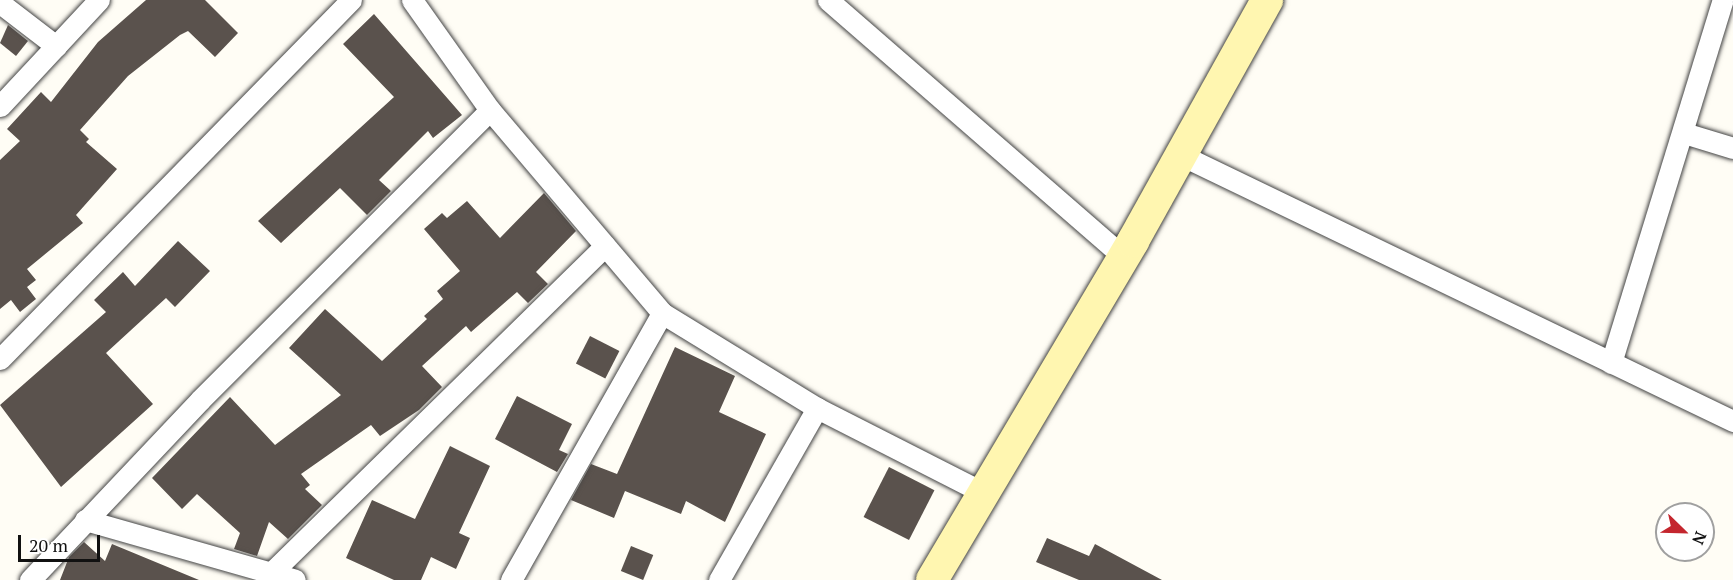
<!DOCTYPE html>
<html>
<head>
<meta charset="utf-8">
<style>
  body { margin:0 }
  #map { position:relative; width:1733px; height:580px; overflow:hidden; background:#fffdf5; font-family:"PT Serif",serif }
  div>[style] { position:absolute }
  .building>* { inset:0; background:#5a524d; transform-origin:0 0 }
  .roads { filter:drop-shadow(0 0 2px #444) drop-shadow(0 0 2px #444) }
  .street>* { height:21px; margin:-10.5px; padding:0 10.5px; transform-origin:10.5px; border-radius:10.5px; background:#fff }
  .secondary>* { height:32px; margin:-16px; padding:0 16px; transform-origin:16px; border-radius:16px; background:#fff6b0 }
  span { translate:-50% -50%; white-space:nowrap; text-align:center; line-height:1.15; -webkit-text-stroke:6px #fff; paint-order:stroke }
  .north { position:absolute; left:1655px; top:502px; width:60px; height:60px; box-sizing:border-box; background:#fff; border:2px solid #a0a0a0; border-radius:50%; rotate:113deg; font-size:16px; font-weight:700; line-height:24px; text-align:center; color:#111 }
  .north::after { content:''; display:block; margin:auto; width:21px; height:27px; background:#c4262e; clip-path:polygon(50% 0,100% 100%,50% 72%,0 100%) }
  .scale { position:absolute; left:18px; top:535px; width:82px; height:27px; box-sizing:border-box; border:3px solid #111; border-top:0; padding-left:8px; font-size:18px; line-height:21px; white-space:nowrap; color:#111; -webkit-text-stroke:4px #fff; paint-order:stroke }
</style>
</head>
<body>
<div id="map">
  <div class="building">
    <div style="clip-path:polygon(146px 0,205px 0,238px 33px,215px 57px,188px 31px,180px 35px,128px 76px,80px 130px,89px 139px,86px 142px,117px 169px,76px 215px,83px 223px,27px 269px,36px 280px,27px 287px,36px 299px,20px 312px,11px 300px,0 309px,0 160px,20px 141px,7px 129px,41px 92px,51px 102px,98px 42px)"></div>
    <div style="clip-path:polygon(374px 14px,462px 115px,433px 138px,428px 131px,379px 180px,391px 191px,367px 215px,340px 188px,281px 243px,258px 221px,394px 97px,343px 44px)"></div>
    <div style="clip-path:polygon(8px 25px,28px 41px,16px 56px,0 43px)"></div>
    <div style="clip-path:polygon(544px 193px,576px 231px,536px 272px,548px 284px,528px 303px,517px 292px,471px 332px,466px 326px,422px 366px,442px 387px,419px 410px,380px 436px,371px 425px,301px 474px,310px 485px,305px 489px,322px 505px,288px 539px,269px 522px,257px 556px,234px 549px,240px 533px,197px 494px,182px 509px,152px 478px,230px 397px,275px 445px,341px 395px,289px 348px,325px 309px,382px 361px,427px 319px,424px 316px,443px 299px,437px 291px,460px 271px,424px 229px,442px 213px,447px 218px,467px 201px,500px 238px)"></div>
    <div style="clip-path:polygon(178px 241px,210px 271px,175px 307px,166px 298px,106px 353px,153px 404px,61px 487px,0 405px,106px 312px,94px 300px,123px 272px,135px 286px)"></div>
    <div style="left:590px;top:336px;width:33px;height:31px;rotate:27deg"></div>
    <div style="clip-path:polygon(675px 347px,735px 376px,719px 412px,766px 434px,725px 522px,686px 501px,681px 514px,625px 491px,614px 518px,571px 500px,591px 464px,617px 474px)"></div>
    <div style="clip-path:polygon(517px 396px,572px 424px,559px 450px,568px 454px,557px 472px,495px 439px)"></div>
    <div style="clip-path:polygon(450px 446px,490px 466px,459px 533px,470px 538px,456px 569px,431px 557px,421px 580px,394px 580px,346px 558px,372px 500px,415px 519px)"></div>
    <div style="left:889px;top:467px;width:51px;height:56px;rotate:27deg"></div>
    <div style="clip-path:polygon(1047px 538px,1089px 556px,1095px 544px,1162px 580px,1079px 580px,1036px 562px)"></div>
    <div style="clip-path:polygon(84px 542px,105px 561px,112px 544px,199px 580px,60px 580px,69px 557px)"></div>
    <div style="left:631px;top:546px;width:24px;height:27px;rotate:22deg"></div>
  </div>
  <div class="roads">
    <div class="street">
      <div style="left:412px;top:0;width:135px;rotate:54.7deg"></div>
      <div style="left:490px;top:110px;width:266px;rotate:49.7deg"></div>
      <div style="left:662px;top:313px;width:182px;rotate:31.5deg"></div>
      <div style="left:817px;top:408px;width:187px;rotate:27deg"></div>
      <div style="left:828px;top:0;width:392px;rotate:41deg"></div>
      <div style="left:0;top:3px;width:71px;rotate:37.5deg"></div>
      <div style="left:0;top:106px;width:145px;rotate:-47deg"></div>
      <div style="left:1684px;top:133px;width:51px;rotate:17deg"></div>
      <div style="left:1181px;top:155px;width:613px;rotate:25.73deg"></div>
      <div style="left:0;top:359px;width:502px;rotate:-45.65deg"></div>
      <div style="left:1611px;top:363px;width:380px;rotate:-72.9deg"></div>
      <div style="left:85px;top:520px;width:218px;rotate:15.9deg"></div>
      <div style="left:270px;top:574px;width:469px;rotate:-44.4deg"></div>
      <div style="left:30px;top:580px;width:248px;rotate:-46.6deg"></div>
      <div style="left:200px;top:400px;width:410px;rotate:-45deg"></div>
      <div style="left:511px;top:580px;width:307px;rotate:-60.5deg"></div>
      <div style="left:719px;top:580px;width:198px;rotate:-60.3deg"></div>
    </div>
    <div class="secondary">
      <div style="left:932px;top:580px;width:394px;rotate:-59.3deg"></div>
      <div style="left:1133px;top:241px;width:276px;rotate:-60.9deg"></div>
    </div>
  </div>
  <div class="north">N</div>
  <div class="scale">20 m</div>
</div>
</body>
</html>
